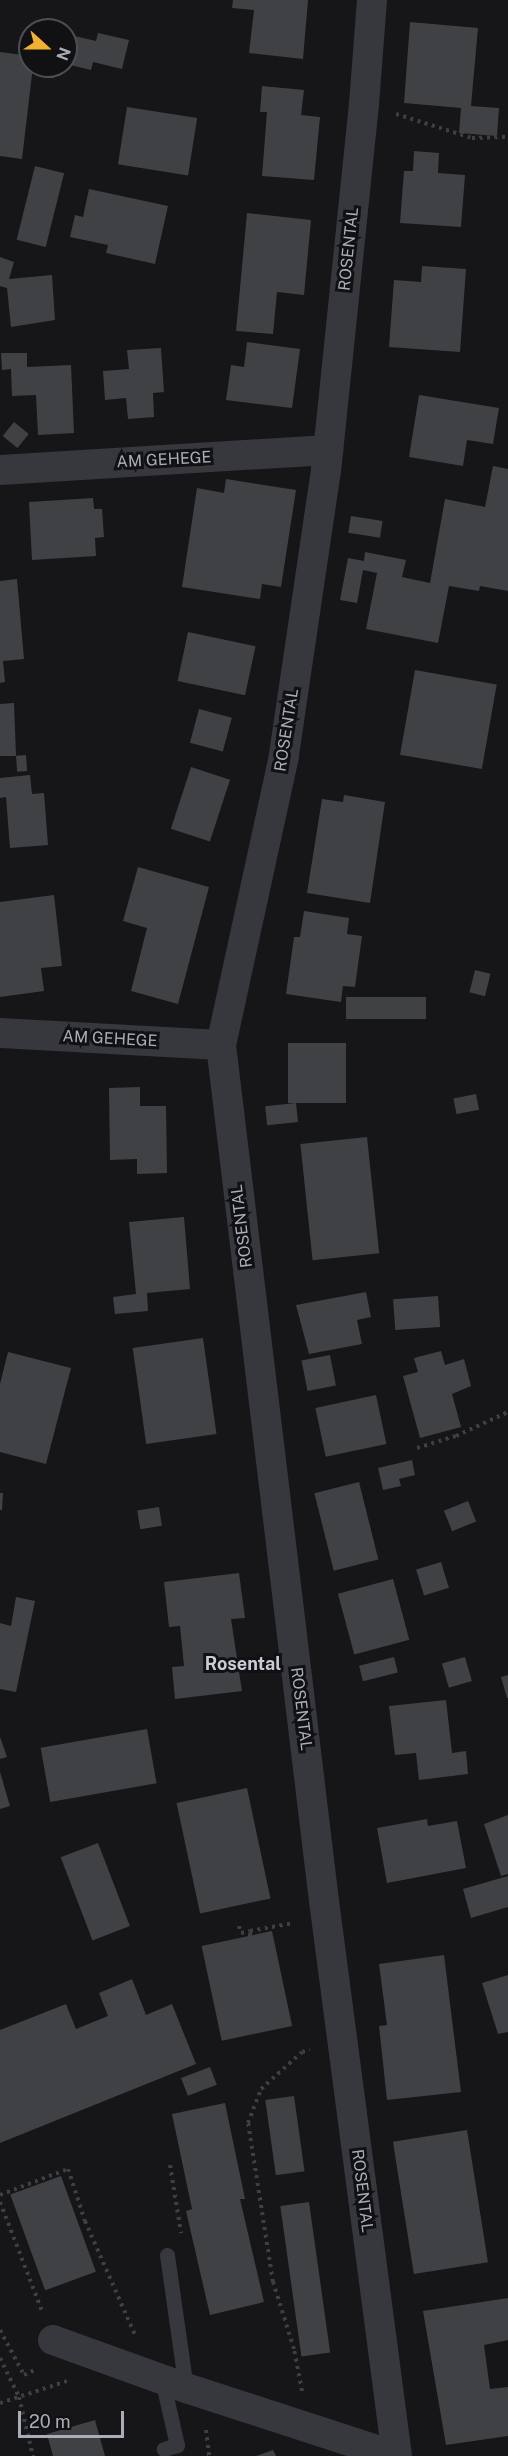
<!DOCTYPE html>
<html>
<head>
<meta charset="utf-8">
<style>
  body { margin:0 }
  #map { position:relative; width:508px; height:2456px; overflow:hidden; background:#161618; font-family:"Public Sans",sans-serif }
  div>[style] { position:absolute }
  .building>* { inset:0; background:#404145; transform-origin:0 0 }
  .path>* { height:4px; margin-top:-2px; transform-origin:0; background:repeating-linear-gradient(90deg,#3d3f44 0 3px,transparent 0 7.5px) }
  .lane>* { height:15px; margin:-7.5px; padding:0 7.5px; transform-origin:7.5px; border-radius:7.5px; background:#37383d }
  .street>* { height:30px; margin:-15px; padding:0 15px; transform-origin:15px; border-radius:15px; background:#37383d }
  span { translate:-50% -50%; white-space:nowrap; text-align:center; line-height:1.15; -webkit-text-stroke:6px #111113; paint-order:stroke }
  .street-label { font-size:16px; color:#a8adb8 }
  .neighbourhood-label { font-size:18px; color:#c9ccd4; font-weight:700 }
  .north { position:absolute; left:18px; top:18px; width:60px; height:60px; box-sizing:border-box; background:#111113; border:2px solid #4d4f55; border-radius:50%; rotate:111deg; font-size:16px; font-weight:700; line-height:24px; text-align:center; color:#a8adb8 }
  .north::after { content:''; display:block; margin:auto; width:21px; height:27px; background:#f2b134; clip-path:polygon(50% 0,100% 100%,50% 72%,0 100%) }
  .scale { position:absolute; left:18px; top:2411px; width:106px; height:27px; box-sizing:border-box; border:3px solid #a8adb8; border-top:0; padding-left:8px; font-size:18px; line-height:21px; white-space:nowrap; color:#a8adb8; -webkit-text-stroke:4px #111113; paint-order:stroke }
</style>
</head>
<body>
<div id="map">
  <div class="building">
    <div style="clip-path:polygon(233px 0,308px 0,303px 59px,249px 53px,254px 10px,232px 8px)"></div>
    <div style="clip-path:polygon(410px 22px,478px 28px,471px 106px,499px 108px,497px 136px,459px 133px,461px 108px,404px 103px)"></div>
    <div style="clip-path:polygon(98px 33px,129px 40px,122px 69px,93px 62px,91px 70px,66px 64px,66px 34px,96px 41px)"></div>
    <div style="clip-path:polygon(0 52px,30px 56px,30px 66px,33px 66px,22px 159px,0 156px)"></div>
    <div style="clip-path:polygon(262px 86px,304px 90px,301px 115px,320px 117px,314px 180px,262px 176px,267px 112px,260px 112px)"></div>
    <div style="left:127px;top:107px;width:71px;height:58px;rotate:9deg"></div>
    <div style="clip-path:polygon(414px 151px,439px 153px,438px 173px,465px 175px,461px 227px,400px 223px,404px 171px,413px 171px)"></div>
    <div style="left:35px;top:166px;width:30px;height:76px;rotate:14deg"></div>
    <div style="clip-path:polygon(89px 189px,168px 206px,155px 264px,106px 253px,108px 245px,70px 237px,75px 215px,83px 217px)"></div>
    <div style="clip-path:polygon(247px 213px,311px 220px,304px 295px,277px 292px,273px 334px,236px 331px)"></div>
    <div style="clip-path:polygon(0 257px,14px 262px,9px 279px,52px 275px,55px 320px,11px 327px,7px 288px,0 286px)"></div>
    <div style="clip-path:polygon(422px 266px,466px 269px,460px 352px,389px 347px,394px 280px,421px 282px)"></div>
    <div style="clip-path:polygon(247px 342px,300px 349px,292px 408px,226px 400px,231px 365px,244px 367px)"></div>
    <div style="clip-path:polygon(161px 348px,164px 392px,153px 393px,154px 417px,128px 419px,126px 398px,105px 400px,103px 371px,129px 369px,127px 350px)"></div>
    <div style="clip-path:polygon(1px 353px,27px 353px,27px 367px,71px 365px,74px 433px,38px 435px,36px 395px,12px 396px,11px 369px,2px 370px)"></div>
    <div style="clip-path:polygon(419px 395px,499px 408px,493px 444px,467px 440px,463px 466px,409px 457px)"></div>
    <div style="left:14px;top:422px;width:19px;height:18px;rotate:39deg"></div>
    <div style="clip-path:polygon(493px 466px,508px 469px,508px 591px,480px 586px,479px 591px,449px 586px,438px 643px,366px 629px,377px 573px,363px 570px,357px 603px,340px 600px,348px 558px,364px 561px,365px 552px,406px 560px,402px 577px,430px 583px,445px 499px,485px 507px)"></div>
    <div style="clip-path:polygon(226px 479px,296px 490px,281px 587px,262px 584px,260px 599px,182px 587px,197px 488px,224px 493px)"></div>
    <div style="clip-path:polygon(93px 498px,94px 509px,102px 509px,104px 537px,95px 538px,96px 556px,32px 560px,29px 502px)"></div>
    <div style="left:351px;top:516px;width:32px;height:17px;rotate:9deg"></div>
    <div style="clip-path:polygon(17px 579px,24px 659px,3px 661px,5px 682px,0 683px,0 581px)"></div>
    <div style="left:188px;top:632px;width:69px;height:50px;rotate:12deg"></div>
    <div style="left:415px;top:670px;width:83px;height:86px;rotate:10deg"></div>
    <div style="clip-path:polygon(14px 703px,16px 756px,0 756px,0 704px)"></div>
    <div style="left:199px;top:709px;width:34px;height:35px;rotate:15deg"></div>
    <div style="left:26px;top:755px;width:16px;height:10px;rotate:86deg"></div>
    <div style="left:191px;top:767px;width:41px;height:65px;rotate:18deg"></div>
    <div style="clip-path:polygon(30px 775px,32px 794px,44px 793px,48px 845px,10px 848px,6px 797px,0 798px,0 778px)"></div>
    <div style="clip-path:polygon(344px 795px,385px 802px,370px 903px,307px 893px,322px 799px,343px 802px)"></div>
    <div style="clip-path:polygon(138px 867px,209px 887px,178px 1004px,131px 991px,147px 928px,123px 921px)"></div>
    <div style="clip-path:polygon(54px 895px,62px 966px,41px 968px,44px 991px,0 997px,0 902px)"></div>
    <div style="clip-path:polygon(304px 911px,349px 918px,347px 934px,362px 936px,355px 987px,343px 986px,341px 1002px,286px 994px,294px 937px,300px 937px)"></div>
    <div style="left:475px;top:970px;width:16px;height:23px;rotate:14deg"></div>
    <div style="left:426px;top:997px;width:22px;height:80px;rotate:90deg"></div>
    <div style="left:288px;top:1043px;width:58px;height:60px"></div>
    <div style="clip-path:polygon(140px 1087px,140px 1106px,166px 1106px,167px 1173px,137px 1174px,137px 1159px,110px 1160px,109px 1088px)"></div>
    <div style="left:476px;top:1094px;width:16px;height:23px;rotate:79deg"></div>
    <div style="left:296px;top:1103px;width:19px;height:31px;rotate:84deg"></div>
    <div style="left:367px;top:1137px;width:117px;height:67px;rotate:84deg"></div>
    <div style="clip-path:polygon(184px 1217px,190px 1289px,147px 1293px,148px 1311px,115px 1314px,113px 1297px,136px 1294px,129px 1222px)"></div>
    <div style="clip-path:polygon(366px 1292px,371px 1317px,357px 1320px,362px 1344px,309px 1354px,296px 1305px)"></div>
    <div style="left:438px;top:1296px;width:31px;height:45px;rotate:86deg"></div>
    <div style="left:203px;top:1338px;width:97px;height:71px;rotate:82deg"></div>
    <div style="clip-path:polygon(441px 1351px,445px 1365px,464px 1359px,471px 1386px,452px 1394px,461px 1427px,420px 1438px,403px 1376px,418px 1372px,414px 1358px)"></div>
    <div style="clip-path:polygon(8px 1352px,71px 1368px,46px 1464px,0 1452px,0 1384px)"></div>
    <div style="left:330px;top:1355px;width:31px;height:29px;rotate:79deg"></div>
    <div style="left:376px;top:1395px;width:50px;height:62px;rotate:78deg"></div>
    <div style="clip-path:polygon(412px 1460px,415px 1475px,399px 1479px,401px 1486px,383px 1490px,378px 1468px)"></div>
    <div style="left:359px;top:1482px;width:80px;height:46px;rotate:76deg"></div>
    <div style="clip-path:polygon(0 1493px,3px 1493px,2px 1510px,0 1510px)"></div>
    <div style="left:468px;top:1501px;width:22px;height:26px;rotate:68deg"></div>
    <div style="left:159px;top:1507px;width:19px;height:22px;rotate:81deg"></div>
    <div style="left:441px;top:1562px;width:27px;height:26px;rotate:73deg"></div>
    <div style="clip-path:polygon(239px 1573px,245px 1618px,231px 1619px,242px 1691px,175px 1699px,172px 1667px,184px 1666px,180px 1626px,169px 1627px,164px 1582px)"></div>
    <div style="left:393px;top:1579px;width:63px;height:57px;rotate:75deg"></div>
    <div style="clip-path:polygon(16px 1597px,35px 1601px,16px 1692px,0 1689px,0 1623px,11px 1626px)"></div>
    <div style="left:394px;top:1657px;width:16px;height:36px;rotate:76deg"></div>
    <div style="left:465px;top:1657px;width:25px;height:24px;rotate:74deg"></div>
    <div style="clip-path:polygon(508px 1675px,508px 1698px,507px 1698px,501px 1677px)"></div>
    <div style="clip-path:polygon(446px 1700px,452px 1753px,466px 1751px,468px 1774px,419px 1780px,416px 1753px,395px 1755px,389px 1706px)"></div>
    <div style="left:147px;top:1729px;width:55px;height:108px;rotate:80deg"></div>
    <div style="clip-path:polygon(0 1737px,7px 1757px,0 1759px)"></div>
    <div style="clip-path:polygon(0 1772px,10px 1806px,0 1809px)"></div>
    <div style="left:247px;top:1788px;width:113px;height:72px;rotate:78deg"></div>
    <div style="clip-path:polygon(508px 1815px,508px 1874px,501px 1876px,484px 1824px)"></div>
    <div style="clip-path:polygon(427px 1819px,428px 1826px,457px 1821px,466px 1868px,387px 1883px,377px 1828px)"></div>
    <div style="left:98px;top:1843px;width:89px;height:40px;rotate:69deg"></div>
    <div style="clip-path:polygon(508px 1876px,508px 1907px,471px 1918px,463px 1889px)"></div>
    <div style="left:272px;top:1931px;width:97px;height:72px;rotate:78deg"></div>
    <div style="clip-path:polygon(444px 1955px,461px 2092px,387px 2100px,379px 2026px,387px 2025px,379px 1964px)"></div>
    <div style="clip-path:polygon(508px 1975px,508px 2032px,498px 2034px,482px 1983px)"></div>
    <div style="clip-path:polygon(132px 1979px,146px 2015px,172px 2004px,196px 2064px,0 2143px,0 2030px,66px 2004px,76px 2029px,108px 2016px,99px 1993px)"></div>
    <div style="left:210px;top:2067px;width:19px;height:31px;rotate:69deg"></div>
    <div style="left:294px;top:2096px;width:76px;height:29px;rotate:82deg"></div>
    <div style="clip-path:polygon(225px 2103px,245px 2199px,240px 2199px,264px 2302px,210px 2315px,186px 2211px,192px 2209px,172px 2114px)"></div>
    <div style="left:467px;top:2130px;width:134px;height:75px;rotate:81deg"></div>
    <div style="left:61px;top:2176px;width:102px;height:54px;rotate:70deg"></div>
    <div style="left:309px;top:2202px;width:152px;height:29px;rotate:82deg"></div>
    <div style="clip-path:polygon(508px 2298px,508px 2340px,484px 2345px,490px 2389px,508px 2387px,508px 2436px,446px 2445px,423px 2311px)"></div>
    <div style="clip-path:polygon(95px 2420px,105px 2456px,53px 2456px,47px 2434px)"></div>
    <div style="clip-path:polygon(273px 2450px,276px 2456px,256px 2456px)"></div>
  </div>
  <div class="path">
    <div style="left:396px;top:114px;width:80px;rotate:17.5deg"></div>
    <div style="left:472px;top:138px;width:36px;rotate:-2deg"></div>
    <div style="left:417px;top:1448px;width:41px;rotate:-17.1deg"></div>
    <div style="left:456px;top:1436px;width:57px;rotate:-24.8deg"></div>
    <div style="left:239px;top:1926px;width:7px;rotate:74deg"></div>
    <div style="left:241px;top:1933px;width:9px;rotate:-13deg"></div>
    <div style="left:250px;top:1936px;width:5px;rotate:-90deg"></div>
    <div style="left:250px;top:1931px;width:44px;rotate:-10.5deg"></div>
    <div style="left:170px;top:2165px;width:69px;rotate:80.8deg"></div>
    <div style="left:0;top:2195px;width:73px;rotate:-20.9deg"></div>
    <div style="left:68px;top:2169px;width:55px;rotate:71.9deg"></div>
    <div style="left:85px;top:2221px;width:124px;rotate:66.3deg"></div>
    <div style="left:0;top:2202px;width:117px;rotate:68.9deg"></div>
    <div style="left:0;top:2330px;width:51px;rotate:61.9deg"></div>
    <div style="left:24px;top:2375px;width:14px;rotate:-25deg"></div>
    <div style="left:0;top:2358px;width:43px;rotate:64deg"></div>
    <div style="left:19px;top:2397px;width:61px;rotate:76.7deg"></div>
    <div style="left:302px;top:2391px;width:43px;rotate:-100.8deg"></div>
    <div style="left:294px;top:2349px;width:70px;rotate:-107.4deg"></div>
    <div style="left:273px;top:2282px;width:161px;rotate:-98.9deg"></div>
    <div style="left:248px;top:2123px;width:36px;rotate:-69deg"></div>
    <div style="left:261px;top:2089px;width:55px;rotate:-42.1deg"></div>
    <div style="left:302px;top:2052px;width:8px;rotate:-14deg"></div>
    <div style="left:0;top:2403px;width:71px;rotate:-18.2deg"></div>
    <div style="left:206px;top:2430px;width:26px;rotate:83deg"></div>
  </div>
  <div class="lane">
    <div style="left:167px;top:2255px;width:134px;rotate:81.9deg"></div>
    <div style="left:162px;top:2379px;width:68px;rotate:77.2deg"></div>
    <div style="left:177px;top:2445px;width:14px;rotate:163deg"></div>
  </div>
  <div class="street">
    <div style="left:372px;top:0;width:104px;rotate:94.4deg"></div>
    <div style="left:364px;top:104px;width:368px;rotate:95.9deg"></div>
    <div style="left:326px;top:470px;width:289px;rotate:98.4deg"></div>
    <div style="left:284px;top:756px;width:296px;rotate:102.3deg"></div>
    <div style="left:221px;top:1045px;width:862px;rotate:83.14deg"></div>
    <div style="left:324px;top:1901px;width:560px;rotate:82.51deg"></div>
    <div style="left:0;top:470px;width:329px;rotate:-3.5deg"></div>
    <div style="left:0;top:1033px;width:221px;rotate:3.1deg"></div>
    <div style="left:53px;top:2340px;width:141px;rotate:19.8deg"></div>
    <div style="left:186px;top:2388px;width:220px;rotate:18deg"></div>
  </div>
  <div class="street-label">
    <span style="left:349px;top:249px;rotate:-84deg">ROSENTAL</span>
    <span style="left:164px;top:460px;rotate:-3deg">AM GEHEGE</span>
    <span style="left:287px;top:730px;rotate:-81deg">ROSENTAL</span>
    <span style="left:110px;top:1039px;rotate:3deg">AM GEHEGE</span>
    <span style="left:242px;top:1226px;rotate:-97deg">ROSENTAL</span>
    <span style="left:301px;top:1709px;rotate:83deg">ROSENTAL</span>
    <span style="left:362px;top:2191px;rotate:83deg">ROSENTAL</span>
  </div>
  <div class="neighbourhood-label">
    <span style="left:243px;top:1664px">Rosental</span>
  </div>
  <div class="north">N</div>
  <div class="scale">20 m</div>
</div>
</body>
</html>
